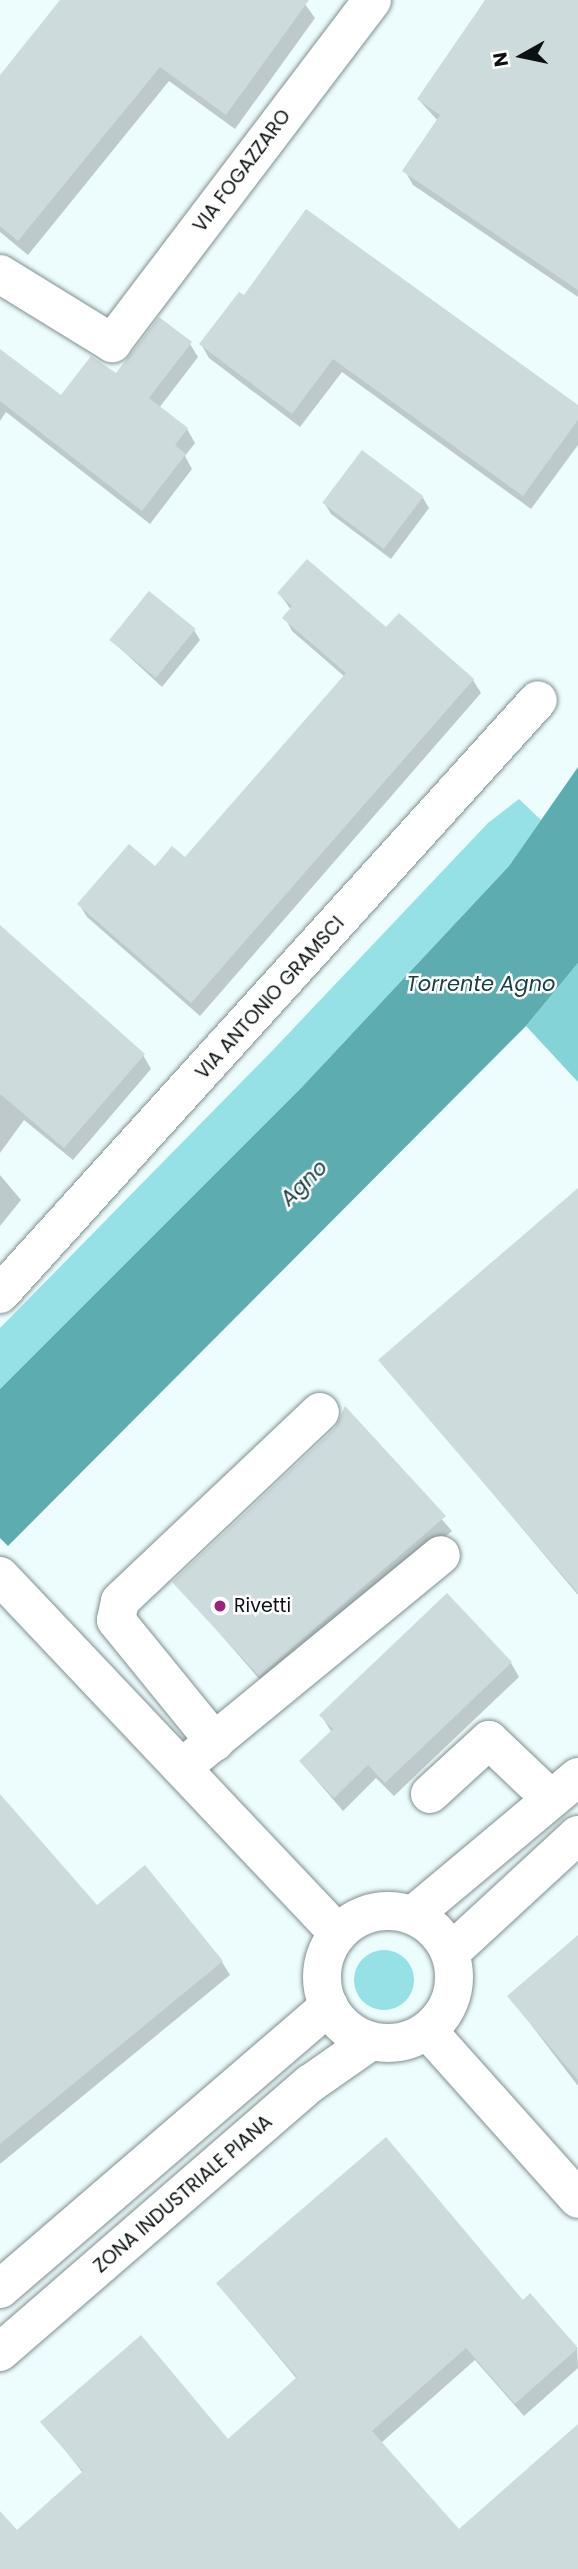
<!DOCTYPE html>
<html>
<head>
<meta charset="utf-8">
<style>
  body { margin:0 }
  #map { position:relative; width:578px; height:2569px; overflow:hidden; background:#edfcfd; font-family:Poppins,sans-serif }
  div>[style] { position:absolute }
  .green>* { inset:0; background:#95e1e5 }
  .round { border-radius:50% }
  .forest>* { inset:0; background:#84d3d7 }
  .water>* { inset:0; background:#5dacb0 }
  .shadow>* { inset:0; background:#0003 }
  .building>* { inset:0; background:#cddbdc; transform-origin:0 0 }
  .roads { filter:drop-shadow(0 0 2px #818f8f) drop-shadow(0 0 2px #818f8f) }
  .minor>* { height:38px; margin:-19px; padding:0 19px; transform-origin:19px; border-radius:19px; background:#fff }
  .major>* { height:38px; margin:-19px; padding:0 19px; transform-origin:19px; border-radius:19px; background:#fff }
  .major>.ring { margin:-19px; padding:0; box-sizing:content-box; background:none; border:38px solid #fff; border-radius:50% }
  .dots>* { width:19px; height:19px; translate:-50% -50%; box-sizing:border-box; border:4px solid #fff; border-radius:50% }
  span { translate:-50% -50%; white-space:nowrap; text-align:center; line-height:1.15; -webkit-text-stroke:5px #fff; paint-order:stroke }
  .street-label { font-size:19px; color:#0c1112 }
  .poi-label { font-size:19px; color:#0c1112 }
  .left { translate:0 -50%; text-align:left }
  .water-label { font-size:21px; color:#1a4042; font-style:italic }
  .north { position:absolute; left:487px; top:21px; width:70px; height:70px; -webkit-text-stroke:5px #fff; paint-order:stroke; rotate:261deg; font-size:19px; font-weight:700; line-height:28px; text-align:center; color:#0c1112 }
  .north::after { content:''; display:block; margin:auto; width:24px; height:32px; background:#0c1112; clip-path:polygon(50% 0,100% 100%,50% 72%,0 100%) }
</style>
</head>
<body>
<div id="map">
  <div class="green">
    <div style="clip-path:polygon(519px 799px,541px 820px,509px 866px,302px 1087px,0 1389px,0 1328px,272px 1051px,488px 823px)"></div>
    <div class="round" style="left:354px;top:1950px;width:60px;height:60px"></div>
  </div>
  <div class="forest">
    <div style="clip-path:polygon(578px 963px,578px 1082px,526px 1026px)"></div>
  </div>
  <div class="water">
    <div style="clip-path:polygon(578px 767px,578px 963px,526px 1026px,8px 1546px,0 1538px,0 1389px,302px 1087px,509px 866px)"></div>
  </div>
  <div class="shadow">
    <div style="clip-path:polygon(65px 0,302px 0,315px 18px,235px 129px,169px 81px,28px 255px,0 232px,0 78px)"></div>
    <div style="clip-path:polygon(487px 0,578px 0,578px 297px,413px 185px,405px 171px,438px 121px,419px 100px)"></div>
    <div style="clip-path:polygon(244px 298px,578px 407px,578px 445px,531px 509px,342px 372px,300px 427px,209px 358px,201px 344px)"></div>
    <div style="clip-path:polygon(190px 344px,198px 357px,159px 408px,187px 429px,195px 443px,185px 456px,192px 469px,150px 524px,6px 412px,0 421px,0 352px,62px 397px)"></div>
    <div style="clip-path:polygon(363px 453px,423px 498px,429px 508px,391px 559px,331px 514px,325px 504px)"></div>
    <div style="clip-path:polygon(279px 593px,386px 630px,473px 680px,481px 693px,200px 1016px,87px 917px,79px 904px,155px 869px,186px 860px,345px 677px,292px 631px,285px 618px,291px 610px)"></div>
    <div style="clip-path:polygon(194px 630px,200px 640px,162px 687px,111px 640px)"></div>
    <div style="clip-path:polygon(0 945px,143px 1055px,151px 1069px,73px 1160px,24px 1120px,0 1153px)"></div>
    <div style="clip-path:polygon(0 1175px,21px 1200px,0 1226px)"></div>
    <div style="clip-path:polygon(578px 1191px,578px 1595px,381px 1360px)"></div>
    <div style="clip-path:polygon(345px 1409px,452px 1531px,268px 1689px,175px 1582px,336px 1429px)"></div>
    <div style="clip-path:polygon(511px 1663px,519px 1677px,394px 1796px,376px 1778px,343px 1811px,301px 1762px,332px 1733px,321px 1715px)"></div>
    <div style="clip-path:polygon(0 1806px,97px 1907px,222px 1962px,230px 1975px,0 2164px)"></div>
    <div style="clip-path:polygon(578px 1937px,578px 2086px,509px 1996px)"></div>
    <div style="clip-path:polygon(218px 2284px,523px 2302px,577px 2349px,578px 2368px,524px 2416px,475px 2360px,381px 2443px,459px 2532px,578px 2427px,578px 2569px,0 2569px,0 2513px,16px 2532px,83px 2473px,43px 2422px,227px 2441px,297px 2379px)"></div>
  </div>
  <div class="building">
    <div style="clip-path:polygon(60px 0,309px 0,226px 115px,160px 67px,18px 241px,0 226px,0 75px)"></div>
    <div style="clip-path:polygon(485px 0,578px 0,578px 290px,402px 171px,440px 115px,417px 99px)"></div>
    <div style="clip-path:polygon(306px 209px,578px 405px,578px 420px,523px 496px,333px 359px,292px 414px,199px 344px,239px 292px,244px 295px)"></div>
    <div style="clip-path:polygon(159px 317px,192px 342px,149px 398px,188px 428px,175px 445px,186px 454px,142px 511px,0 401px,0 349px,61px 395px,91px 356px,116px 373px)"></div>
    <div style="left:362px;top:450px;width:77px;height:66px;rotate:37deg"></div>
    <div style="clip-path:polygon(307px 559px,386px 627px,399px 613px,474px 679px,191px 1003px,77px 904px,129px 844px,155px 866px,172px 846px,185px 857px,346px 673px,282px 618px,292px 606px,277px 593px)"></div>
    <div style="left:149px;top:591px;width:60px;height:63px;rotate:39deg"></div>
    <div style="clip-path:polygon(0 925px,145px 1054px,64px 1148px,0 1094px)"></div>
    <div style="clip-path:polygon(578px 1188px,578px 1593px,378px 1360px)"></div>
    <div style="clip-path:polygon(345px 1406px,446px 1516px,259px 1676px,172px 1582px,335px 1428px)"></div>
    <div style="clip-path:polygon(447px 1593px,512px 1662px,385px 1783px,368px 1765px,334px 1798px,299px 1761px,333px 1729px,319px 1715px)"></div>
    <div style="clip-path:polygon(0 1794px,97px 1905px,145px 1865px,223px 1961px,0 2144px)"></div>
    <div style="clip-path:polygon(578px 1935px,578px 2080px,507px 1996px)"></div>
    <div style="clip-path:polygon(386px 2137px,523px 2300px,530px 2293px,578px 2348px,515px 2404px,466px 2348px,372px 2431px,459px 2529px,578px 2424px,578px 2569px,0 2569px,0 2511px,17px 2530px,83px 2471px,40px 2422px,141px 2335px,228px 2439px,297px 2377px,216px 2283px)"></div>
  </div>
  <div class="roads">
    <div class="minor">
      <div style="left:0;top:274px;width:132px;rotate:31.6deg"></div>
      <div style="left:112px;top:343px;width:430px;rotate:-52.8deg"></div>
      <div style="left:0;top:1294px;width:801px;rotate:-47.83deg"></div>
      <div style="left:215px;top:1742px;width:157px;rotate:-129.1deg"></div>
      <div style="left:116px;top:1620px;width:19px;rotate:-78deg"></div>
      <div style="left:120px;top:1601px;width:275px;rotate:-43.4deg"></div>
      <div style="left:195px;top:1757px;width:318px;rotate:-39.4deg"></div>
      <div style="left:430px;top:1794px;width:80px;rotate:-42.5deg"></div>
      <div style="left:489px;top:1740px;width:86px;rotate:43.6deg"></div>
      <div style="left:428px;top:2031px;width:225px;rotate:48.2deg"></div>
    </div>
    <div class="major">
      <div style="left:0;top:1576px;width:492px;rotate:46.6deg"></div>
      <div class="ring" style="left:322px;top:1911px;width:94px;height:94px"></div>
      <div style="left:413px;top:1915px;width:215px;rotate:-39.9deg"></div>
      <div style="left:450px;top:1953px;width:174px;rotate:-42.7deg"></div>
      <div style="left:0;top:2289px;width:434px;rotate:-40.7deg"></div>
      <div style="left:0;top:2352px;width:411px;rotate:-40.9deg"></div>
      <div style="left:311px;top:2083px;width:73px;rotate:-35deg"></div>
    </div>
  </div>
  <div class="dots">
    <div style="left:220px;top:1606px;background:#9c237b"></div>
  </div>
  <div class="street-label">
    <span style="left:242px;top:171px;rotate:-53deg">VIA FOGAZZARO</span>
    <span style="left:270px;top:998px;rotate:-48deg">VIA ANTONIO GRAMSCI</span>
    <span style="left:183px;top:2194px;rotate:-41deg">ZONA INDUSTRIALE PIANA</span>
  </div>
  <div class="poi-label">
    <span class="left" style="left:234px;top:1606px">Rivetti</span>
  </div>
  <div class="water-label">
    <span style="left:481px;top:984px">Torrente Agno</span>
    <span style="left:304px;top:1183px;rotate:-44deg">Agno</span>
  </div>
  <div class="north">N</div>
</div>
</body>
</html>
